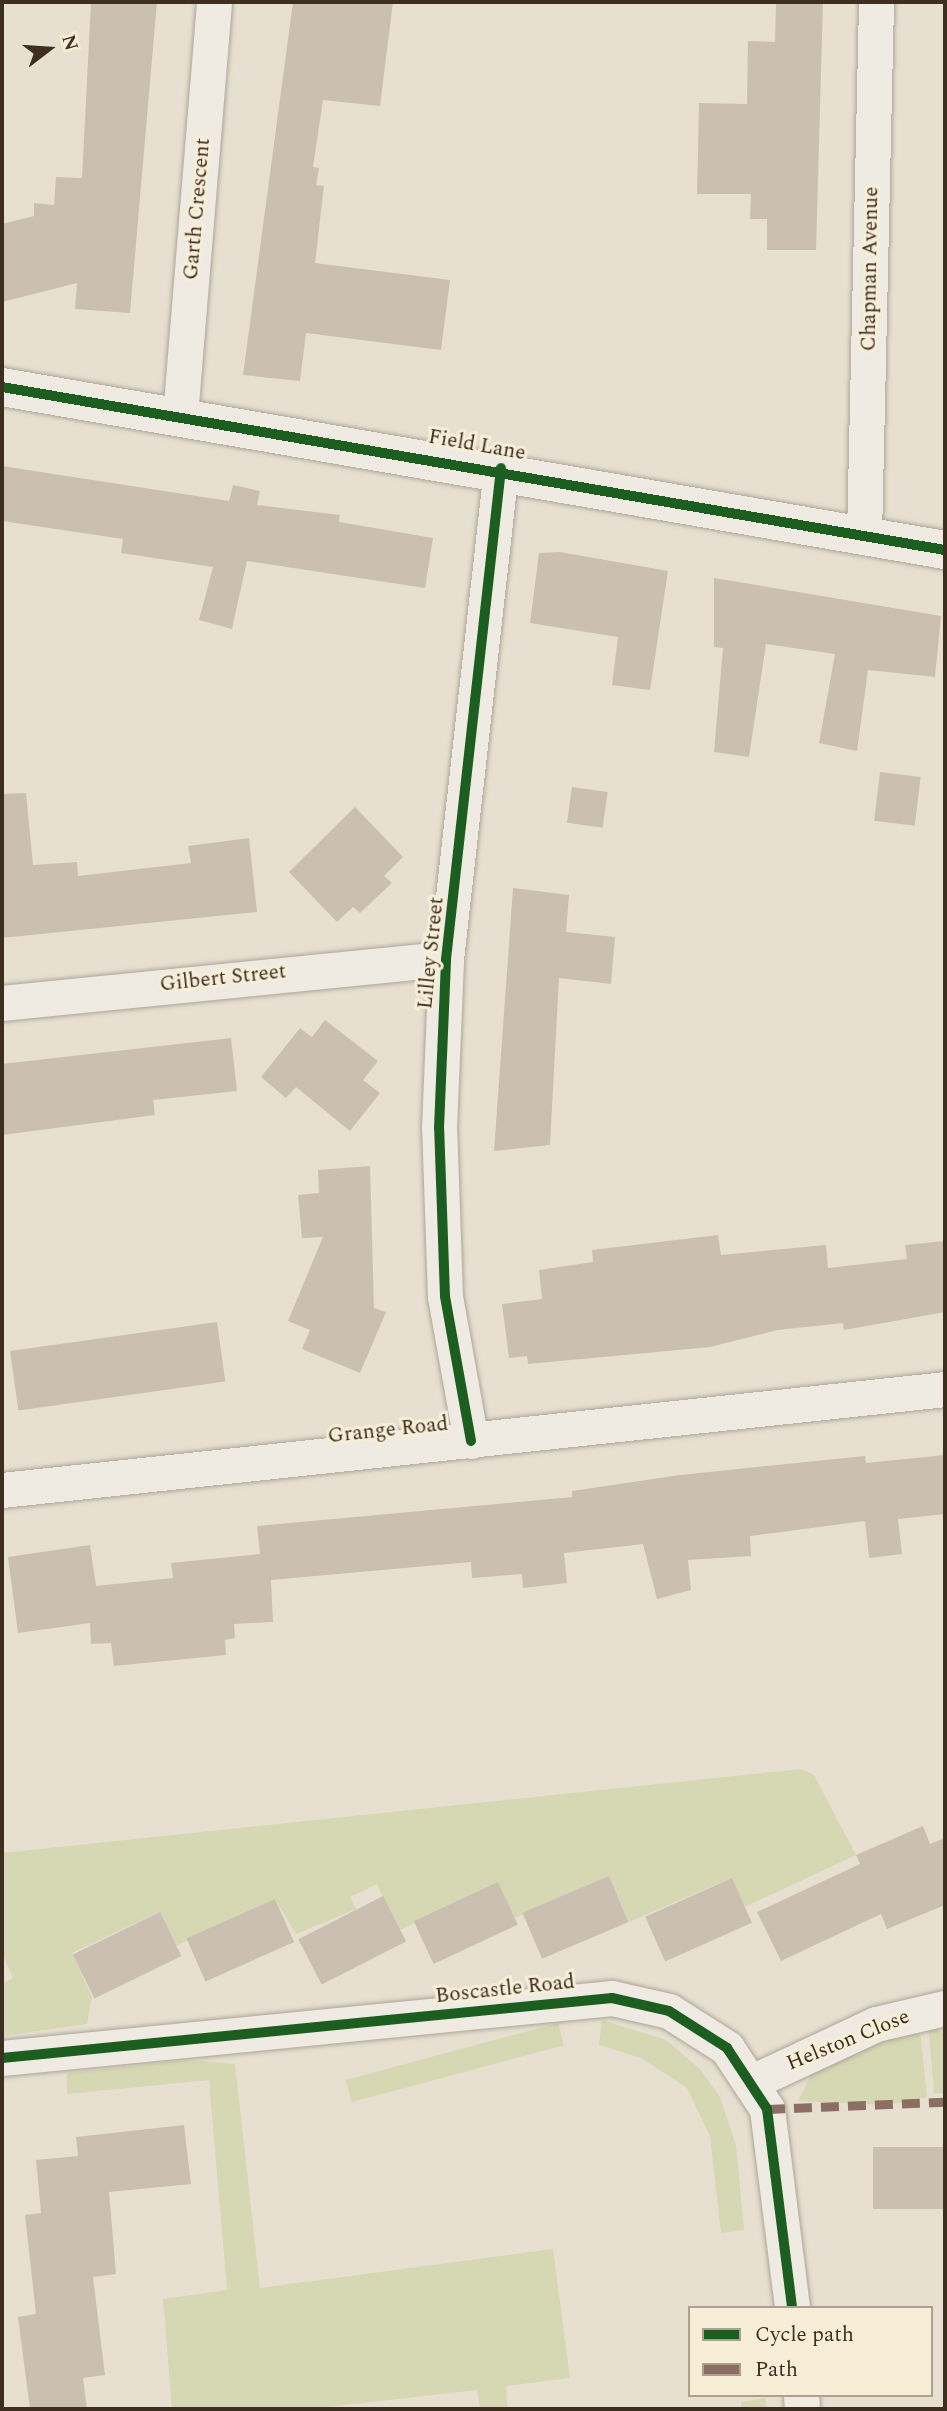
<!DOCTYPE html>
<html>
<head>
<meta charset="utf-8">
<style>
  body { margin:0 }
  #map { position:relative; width:947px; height:2411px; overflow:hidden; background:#e7e0d1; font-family:Spectral,serif }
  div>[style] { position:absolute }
  .green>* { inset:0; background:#d6d7b3; transform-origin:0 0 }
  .building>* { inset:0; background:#cbbfb2; transform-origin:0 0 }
  .roads { filter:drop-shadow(0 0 2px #ada599) drop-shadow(0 0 2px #ada599) }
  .street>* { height:35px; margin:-17.5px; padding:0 17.5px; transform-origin:17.5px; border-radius:17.5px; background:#efebe3 }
  .secondary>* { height:38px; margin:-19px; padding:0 19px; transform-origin:19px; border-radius:19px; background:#efebe3 }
  .quiet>* { height:9px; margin-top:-4.5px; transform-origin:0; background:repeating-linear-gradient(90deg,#8d6e63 0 18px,transparent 0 27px) }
  .cycleway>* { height:10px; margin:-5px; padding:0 5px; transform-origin:5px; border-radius:5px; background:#1b5e20 }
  span { translate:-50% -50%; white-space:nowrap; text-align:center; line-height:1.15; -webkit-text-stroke:6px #f7eed8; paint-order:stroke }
  .street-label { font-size:21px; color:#3d2e20 }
  .frame { position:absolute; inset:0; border:4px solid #3d2e20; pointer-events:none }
  .legend { position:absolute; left:688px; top:2306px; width:245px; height:91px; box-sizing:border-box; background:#f7eed8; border:2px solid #ada18e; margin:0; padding:9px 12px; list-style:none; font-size:21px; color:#3d2e20 }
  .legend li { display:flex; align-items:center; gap:14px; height:35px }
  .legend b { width:35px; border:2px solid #ada18e }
  .north { position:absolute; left:14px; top:14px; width:70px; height:70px; -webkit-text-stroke:5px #f7eed8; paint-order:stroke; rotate:73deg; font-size:19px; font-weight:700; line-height:28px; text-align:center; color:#3d2e20 }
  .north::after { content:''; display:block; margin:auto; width:24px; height:32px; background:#3d2e20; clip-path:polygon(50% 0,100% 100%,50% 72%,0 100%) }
</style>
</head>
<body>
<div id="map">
  <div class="green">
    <div style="clip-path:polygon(801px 1769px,814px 1775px,856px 1855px,745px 1907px,731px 1878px,629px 1922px,609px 1876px,515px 1918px,498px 1883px,398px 1931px,377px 1884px,350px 1897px,356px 1909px,296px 1934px,275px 1899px,176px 1946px,159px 1912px,72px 1953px,92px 1997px,87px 2024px,2px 2036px,2px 1984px,13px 1978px,2px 1953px,2px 1853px)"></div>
    <div style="clip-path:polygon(928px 2019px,945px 2036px,945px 2094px,934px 2093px)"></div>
    <div style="clip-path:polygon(602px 2020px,666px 2040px,700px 2069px,720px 2097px,736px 2145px,744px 2230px,721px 2233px,710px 2136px,687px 2088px,641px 2058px,599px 2045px)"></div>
    <div style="left:558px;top:2023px;width:23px;height:220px;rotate:75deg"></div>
    <div style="clip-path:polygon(920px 2030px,927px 2097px,887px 2105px,798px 2101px,824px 2049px)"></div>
    <div style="clip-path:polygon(188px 2060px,235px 2064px,260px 2288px,553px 2249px,570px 2378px,506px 2386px,508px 2409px,480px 2409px,477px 2390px,311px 2409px,172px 2409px,163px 2299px,227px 2290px,209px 2080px,67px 2094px,67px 2073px)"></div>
    <div style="clip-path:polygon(765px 2398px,767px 2409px,742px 2409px,741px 2402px)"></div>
  </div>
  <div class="building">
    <div style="clip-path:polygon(91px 2px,157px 2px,130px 313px,75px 309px,77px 283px,2px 302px,2px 224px,34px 216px,34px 203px,54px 205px,56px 177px,82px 178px)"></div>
    <div style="clip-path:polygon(293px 2px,393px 2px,380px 106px,323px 100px,313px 167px,319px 168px,316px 185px,324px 186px,315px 263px,450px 280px,441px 350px,306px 333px,300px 381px,243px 375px)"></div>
    <div style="clip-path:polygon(776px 2px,823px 2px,816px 250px,767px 250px,767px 219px,750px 219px,751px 194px,697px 194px,699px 103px,747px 104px,748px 41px,775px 42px)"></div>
    <div style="clip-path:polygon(2px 466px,229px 501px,233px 485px,260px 491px,257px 505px,340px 515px,339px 522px,433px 538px,425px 588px,247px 561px,232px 629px,199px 620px,213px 567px,121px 553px,123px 539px,2px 521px)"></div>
    <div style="clip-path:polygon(560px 552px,668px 571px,650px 690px,612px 685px,618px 637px,530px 623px,539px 553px)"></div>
    <div style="clip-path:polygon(714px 578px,941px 616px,935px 677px,868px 670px,857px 751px,819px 743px,835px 654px,766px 644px,749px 757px,714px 752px,723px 648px,714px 647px)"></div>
    <div style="left:880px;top:772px;width:41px;height:49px;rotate:7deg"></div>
    <div style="left:572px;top:787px;width:36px;height:36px;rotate:8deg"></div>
    <div style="clip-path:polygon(26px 793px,33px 865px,77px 862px,78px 876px,191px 863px,188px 846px,249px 838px,257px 912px,2px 938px,2px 794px)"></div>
    <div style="clip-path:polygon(355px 807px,403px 857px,384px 876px,392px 883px,360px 913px,353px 907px,337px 922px,289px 872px)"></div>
    <div style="clip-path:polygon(513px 888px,569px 895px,566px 932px,615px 937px,611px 984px,559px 978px,550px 1145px,494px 1151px)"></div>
    <div style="clip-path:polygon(325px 1020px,378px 1061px,363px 1080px,380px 1093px,350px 1131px,296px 1087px,286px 1098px,261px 1077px,300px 1028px,312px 1037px)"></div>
    <div style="clip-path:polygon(231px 1038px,237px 1091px,153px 1100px,155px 1115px,2px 1135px,2px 1064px)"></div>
    <div style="clip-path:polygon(370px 1166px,374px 1308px,386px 1312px,360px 1373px,302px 1349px,310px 1330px,288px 1321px,323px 1237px,302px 1238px,298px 1195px,319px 1193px,318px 1170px)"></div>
    <div style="clip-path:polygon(718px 1235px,721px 1255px,826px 1245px,828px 1268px,907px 1259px,905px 1245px,945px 1241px,945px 1312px,844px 1330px,843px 1323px,778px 1330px,710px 1347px,528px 1364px,527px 1356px,509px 1358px,502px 1304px,542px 1299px,539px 1270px,593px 1262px,592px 1250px)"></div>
    <div style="left:217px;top:1322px;width:60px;height:209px;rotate:82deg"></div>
    <div style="clip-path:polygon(945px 1455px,945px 1514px,898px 1519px,902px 1554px,869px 1558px,865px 1521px,750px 1536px,751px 1556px,688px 1560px,691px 1590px,657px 1599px,643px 1544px,564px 1553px,567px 1583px,523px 1588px,522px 1574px,472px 1578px,471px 1562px,271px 1580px,273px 1622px,234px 1624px,235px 1638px,225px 1640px,226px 1655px,114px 1666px,111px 1643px,91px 1644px,90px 1623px,18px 1633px,8px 1557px,90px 1545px,96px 1586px,173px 1578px,171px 1563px,260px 1554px,257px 1526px,572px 1497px,572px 1491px,680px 1475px,865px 1456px,866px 1463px)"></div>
    <div style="clip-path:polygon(923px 1826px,930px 1844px,945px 1838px,945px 1905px,887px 1929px,881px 1914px,781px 1961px,757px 1912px,860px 1864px,856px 1855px)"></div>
    <div style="left:609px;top:1876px;width:50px;height:94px;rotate:67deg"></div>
    <div style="left:732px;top:1878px;width:49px;height:95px;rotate:66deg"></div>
    <div style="left:498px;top:1882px;width:47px;height:93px;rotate:65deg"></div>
    <div style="left:383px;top:1896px;width:51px;height:95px;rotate:63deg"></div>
    <div style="left:275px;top:1899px;width:47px;height:97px;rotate:66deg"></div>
    <div style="left:160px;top:1912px;width:49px;height:97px;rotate:64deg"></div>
    <div style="clip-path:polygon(184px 2125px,191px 2184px,109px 2192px,116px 2274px,93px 2277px,105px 2375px,83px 2378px,87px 2409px,30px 2409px,18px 2317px,36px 2314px,25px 2215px,41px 2213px,36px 2160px,78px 2156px,76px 2137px)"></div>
    <div style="left:945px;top:2147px;width:62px;height:72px;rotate:90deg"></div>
  </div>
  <div class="roads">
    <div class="street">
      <div style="left:180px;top:416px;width:415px;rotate:-85.3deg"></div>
      <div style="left:864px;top:536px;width:534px;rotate:-88.71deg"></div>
      <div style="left:2px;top:1003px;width:446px;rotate:-5.7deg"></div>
      <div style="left:471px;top:1441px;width:147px;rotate:-100.2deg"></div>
      <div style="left:445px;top:1296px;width:168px;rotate:-92deg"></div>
      <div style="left:439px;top:1128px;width:169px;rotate:-87.6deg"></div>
      <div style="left:446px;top:959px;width:494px;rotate:-83.6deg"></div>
      <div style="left:2px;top:1490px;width:948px;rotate:-6.11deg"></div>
      <div style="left:2px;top:2058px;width:613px;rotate:-5.62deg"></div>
      <div style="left:612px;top:1998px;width:58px;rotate:12.8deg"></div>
      <div style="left:669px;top:2011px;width:69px;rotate:32.5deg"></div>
      <div style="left:727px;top:2048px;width:73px;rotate:56.7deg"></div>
      <div style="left:767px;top:2109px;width:201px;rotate:82.8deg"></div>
      <div style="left:754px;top:2081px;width:135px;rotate:-25deg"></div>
      <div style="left:876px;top:2024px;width:71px;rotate:-13.1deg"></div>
      <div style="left:801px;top:2395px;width:14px;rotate:86deg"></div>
    </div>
    <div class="secondary">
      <div style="left:2px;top:387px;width:957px;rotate:9.81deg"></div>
    </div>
  </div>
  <div class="quiet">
    <div style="left:767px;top:2109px;width:178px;rotate:-2.3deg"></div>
  </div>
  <div class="cycleway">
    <div style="left:2px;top:387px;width:957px;rotate:9.81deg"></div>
    <div style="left:471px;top:1441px;width:147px;rotate:-100.2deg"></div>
    <div style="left:445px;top:1296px;width:168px;rotate:-92deg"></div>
    <div style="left:439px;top:1128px;width:169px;rotate:-87.6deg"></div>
    <div style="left:446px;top:959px;width:494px;rotate:-83.6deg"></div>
    <div style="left:2px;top:2058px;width:613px;rotate:-5.62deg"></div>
    <div style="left:612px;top:1998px;width:58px;rotate:12.8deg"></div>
    <div style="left:669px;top:2011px;width:69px;rotate:32.5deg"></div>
    <div style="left:727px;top:2048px;width:73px;rotate:56.7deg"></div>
    <div style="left:767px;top:2109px;width:201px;rotate:82.8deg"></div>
  </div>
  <div class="street-label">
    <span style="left:197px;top:209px;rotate:-85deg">Garth Crescent</span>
    <span style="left:870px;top:269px;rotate:-89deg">Chapman Avenue</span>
    <span style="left:477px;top:445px;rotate:10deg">Field Lane</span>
    <span style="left:431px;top:953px;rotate:-84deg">Lilley Street</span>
    <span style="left:223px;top:978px;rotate:-6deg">Gilbert Street</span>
    <span style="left:388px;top:1430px;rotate:-6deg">Grange Road</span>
    <span style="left:505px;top:1989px;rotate:-6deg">Boscastle Road</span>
    <span style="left:848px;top:2040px;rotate:-22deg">Helston Close</span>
  </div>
  <div class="frame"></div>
  <ul class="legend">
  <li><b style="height:9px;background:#1b5e20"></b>Cycle path</li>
  <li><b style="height:9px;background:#8d6e63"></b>Path</li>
  </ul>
  <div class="north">N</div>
</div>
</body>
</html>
